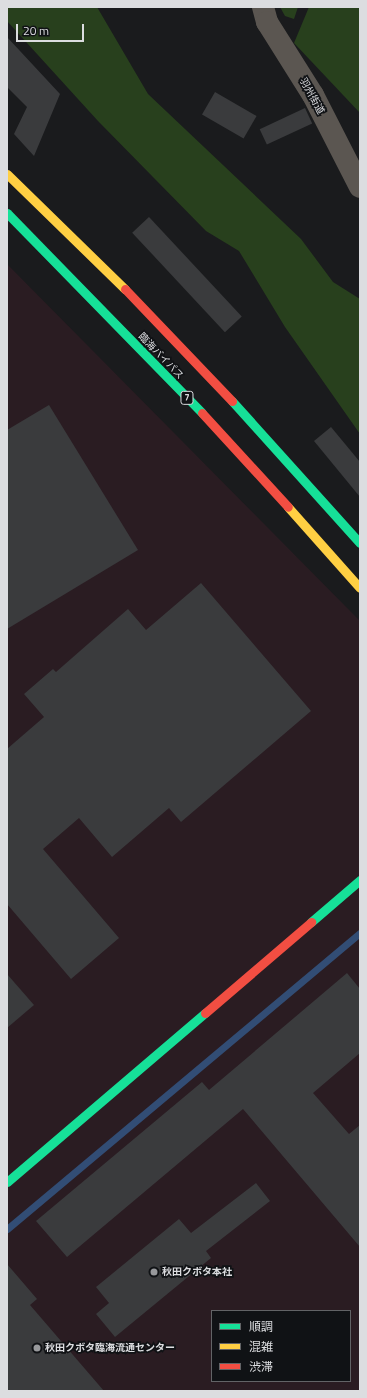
<!DOCTYPE html>
<html>
<head>
<meta charset="utf-8">
<style>
  body { margin:0 }
  #map { position:relative; width:367px; height:1398px; overflow:hidden; background:#1a1b1d; font-family:"Titillium Web","Noto Sans JP",sans-serif }
  div>[style] { position:absolute }
  .industrial>* { inset:0; background:#2a1c22 }
  .green>* { inset:0; background:#28401d }
  .stream>* { height:7px; margin:-3.5px; padding:0 3.5px; transform-origin:3.5px; border-radius:3.5px; background:#324d75 }
  .building>* { inset:0; background:#3a3b3d; transform-origin:0 0 }
  .street>* { height:22px; margin:-11px; padding:0 11px; transform-origin:11px; border-radius:11px; background:#5b5651 }
  .fast>* { height:9px; margin:-4.5px; padding:0 4.5px; transform-origin:4.5px; border-radius:4.5px; background:#16e098 }
  .slow>* { height:9px; margin:-4.5px; padding:0 4.5px; transform-origin:4.5px; border-radius:4.5px; background:#ffcf43 }
  .jam>* { height:9px; margin:-4.5px; padding:0 4.5px; transform-origin:4.5px; border-radius:4.5px; background:#f24e42 }
  .dots>* { width:11px; height:11px; translate:-50% -50%; box-sizing:border-box; border:2px solid #101215; border-radius:50% }
  span { translate:-50% -50%; white-space:nowrap; text-align:center; line-height:1.15; -webkit-text-stroke:3.5px #101215; paint-order:stroke }
  .shield-label span { padding:1px 3px; background:#101215; border:1px solid; border-radius:3px; -webkit-text-stroke-width:0 }
  .shield-label { font-size:9px; color:#dcdde0; font-weight:700 }
  .street-label { font-size:10px; color:#dcdde0 }
  .poi-label { font-size:10px; color:#dcdde0; font-weight:700 }
  .left { translate:0 -50%; text-align:left }
  .frame { position:absolute; inset:0; border:8px solid #dcdde0; pointer-events:none }
  .legend { position:absolute; left:211px; top:1310px; width:140px; height:72px; box-sizing:border-box; background:#101215; border:1px solid #626366; margin:0; padding:5px 7px; list-style:none; font-size:12px; color:#dcdde0 }
  .legend li { display:flex; align-items:center; gap:8px; height:20px }
  .legend b { width:20px; border:1px solid #626366 }
  .scale { position:absolute; left:16px; top:24px; width:68px; height:18px; box-sizing:border-box; border:2px solid #dcdde0; border-top:0; padding-left:5px; font-size:12px; line-height:14px; white-space:nowrap; color:#dcdde0; -webkit-text-stroke:3px #101215; paint-order:stroke }
</style>
</head>
<body>
<div id="map">
  <div class="industrial">
    <div style="clip-path:polygon(evenodd,7px 264px,360px 621px,360px 1391px,7px 1391px,7px 264px,212px 1311px,350px 1311px,350px 1381px,212px 1381px,212px 1311px)"></div>
  </div>
  <div class="green">
    <div style="clip-path:polygon(7px 7px,97px 7px,148px 94px,301px 239px,333px 282px,360px 299px,360px 434px,285px 327px,239px 251px,206px 231px,98px 121px,7px 21px)"></div>
    <div style="clip-path:polygon(280px 7px,298px 7px,294px 19px,285px 16px)"></div>
    <div style="clip-path:polygon(309px 7px,360px 7px,360px 113px,294px 43px)"></div>
  </div>
  <div class="stream">
    <div style="left:7px;top:1229px;width:461px;rotate:-40deg"></div>
  </div>
  <div class="building">
    <div style="clip-path:polygon(7px 37px,60px 94px,34px 156px,14px 134px,27px 107px,7px 87px)"></div>
    <div style="left:215px;top:92px;width:48px;height:26px;rotate:30deg"></div>
    <div style="left:305px;top:108px;width:17px;height:50px;rotate:65deg"></div>
    <div style="left:149px;top:217px;width:136px;height:23px;rotate:47deg"></div>
    <div style="clip-path:polygon(49px 405px,138px 550px,7px 629px,7px 430px)"></div>
    <div style="clip-path:polygon(331px 427px,360px 462px,360px 497px,314px 441px)"></div>
    <div style="clip-path:polygon(201px 583px,311px 711px,181px 822px,169px 808px,112px 857px,79px 818px,43px 849px,119px 938px,71px 979px,7px 904px,7px 749px,44px 717px,24px 694px,53px 669px,56px 672px,128px 609px,146px 630px)"></div>
    <div style="clip-path:polygon(347px 973px,360px 989px,360px 1053px,313px 1093px,349px 1134px,360px 1125px,360px 1247px,243px 1109px,67px 1257px,36px 1221px,202px 1082px,209px 1090px)"></div>
    <div style="clip-path:polygon(7px 974px,34px 1005px,7px 1028px)"></div>
    <div style="clip-path:polygon(256px 1183px,270px 1201px,206px 1251px,211px 1258px,115px 1337px,96px 1314px,109px 1303px,96px 1287px,179px 1219px,191px 1233px)"></div>
    <div style="clip-path:polygon(7px 1264px,37px 1299px,30px 1305px,104px 1391px,7px 1391px)"></div>
  </div>
  <div class="street">
    <div style="left:263px;top:7px;width:16px;rotate:75deg"></div>
    <div style="left:267px;top:22px;width:86px;rotate:57.8deg"></div>
    <div style="left:313px;top:95px;width:103px;rotate:62.9deg"></div>
  </div>
  <div class="fast">
    <div style="left:7px;top:213px;width:279px;rotate:45.7deg"></div>
    <div style="left:232px;top:401px;width:191px;rotate:48deg"></div>
    <div style="left:311px;top:922px;width:65px;rotate:-40.6deg"></div>
    <div style="left:7px;top:1182px;width:260px;rotate:-40.5deg"></div>
  </div>
  <div class="slow">
    <div style="left:7px;top:174px;width:165px;rotate:44.3deg"></div>
    <div style="left:288px;top:507px;width:108px;rotate:48.4deg"></div>
  </div>
  <div class="jam">
    <div style="left:125px;top:289px;width:155px;rotate:46.3deg"></div>
    <div style="left:202px;top:413px;width:127px;rotate:47.5deg"></div>
    <div style="left:205px;top:1013px;width:140px;rotate:-40.6deg"></div>
  </div>
  <div class="dots">
    <div style="left:154px;top:1272px;background:#98999c"></div>
    <div style="left:37px;top:1348px;background:#98999c"></div>
  </div>
  <div class="shield-label">
    <span style="left:187px;top:398px">7</span>
  </div>
  <div class="street-label">
    <span style="left:312px;top:96px;rotate:61deg">羽州街道</span>
    <span style="left:161px;top:356px;rotate:46deg">臨海バイパス</span>
  </div>
  <div class="poi-label">
    <span class="left" style="left:162px;top:1272px">秋田クボタ本社</span>
    <span class="left" style="left:45px;top:1348px">秋田クボタ臨海流通センター</span>
  </div>
  <div class="frame"></div>
  <ul class="legend">
  <li><b style="height:5px;background:#16e098"></b>順調</li>
  <li><b style="height:5px;background:#ffcf43"></b>混雑</li>
  <li><b style="height:5px;background:#f24e42"></b>渋滞</li>
  </ul>
  <div class="scale">20 m</div>
</div>
</body>
</html>
